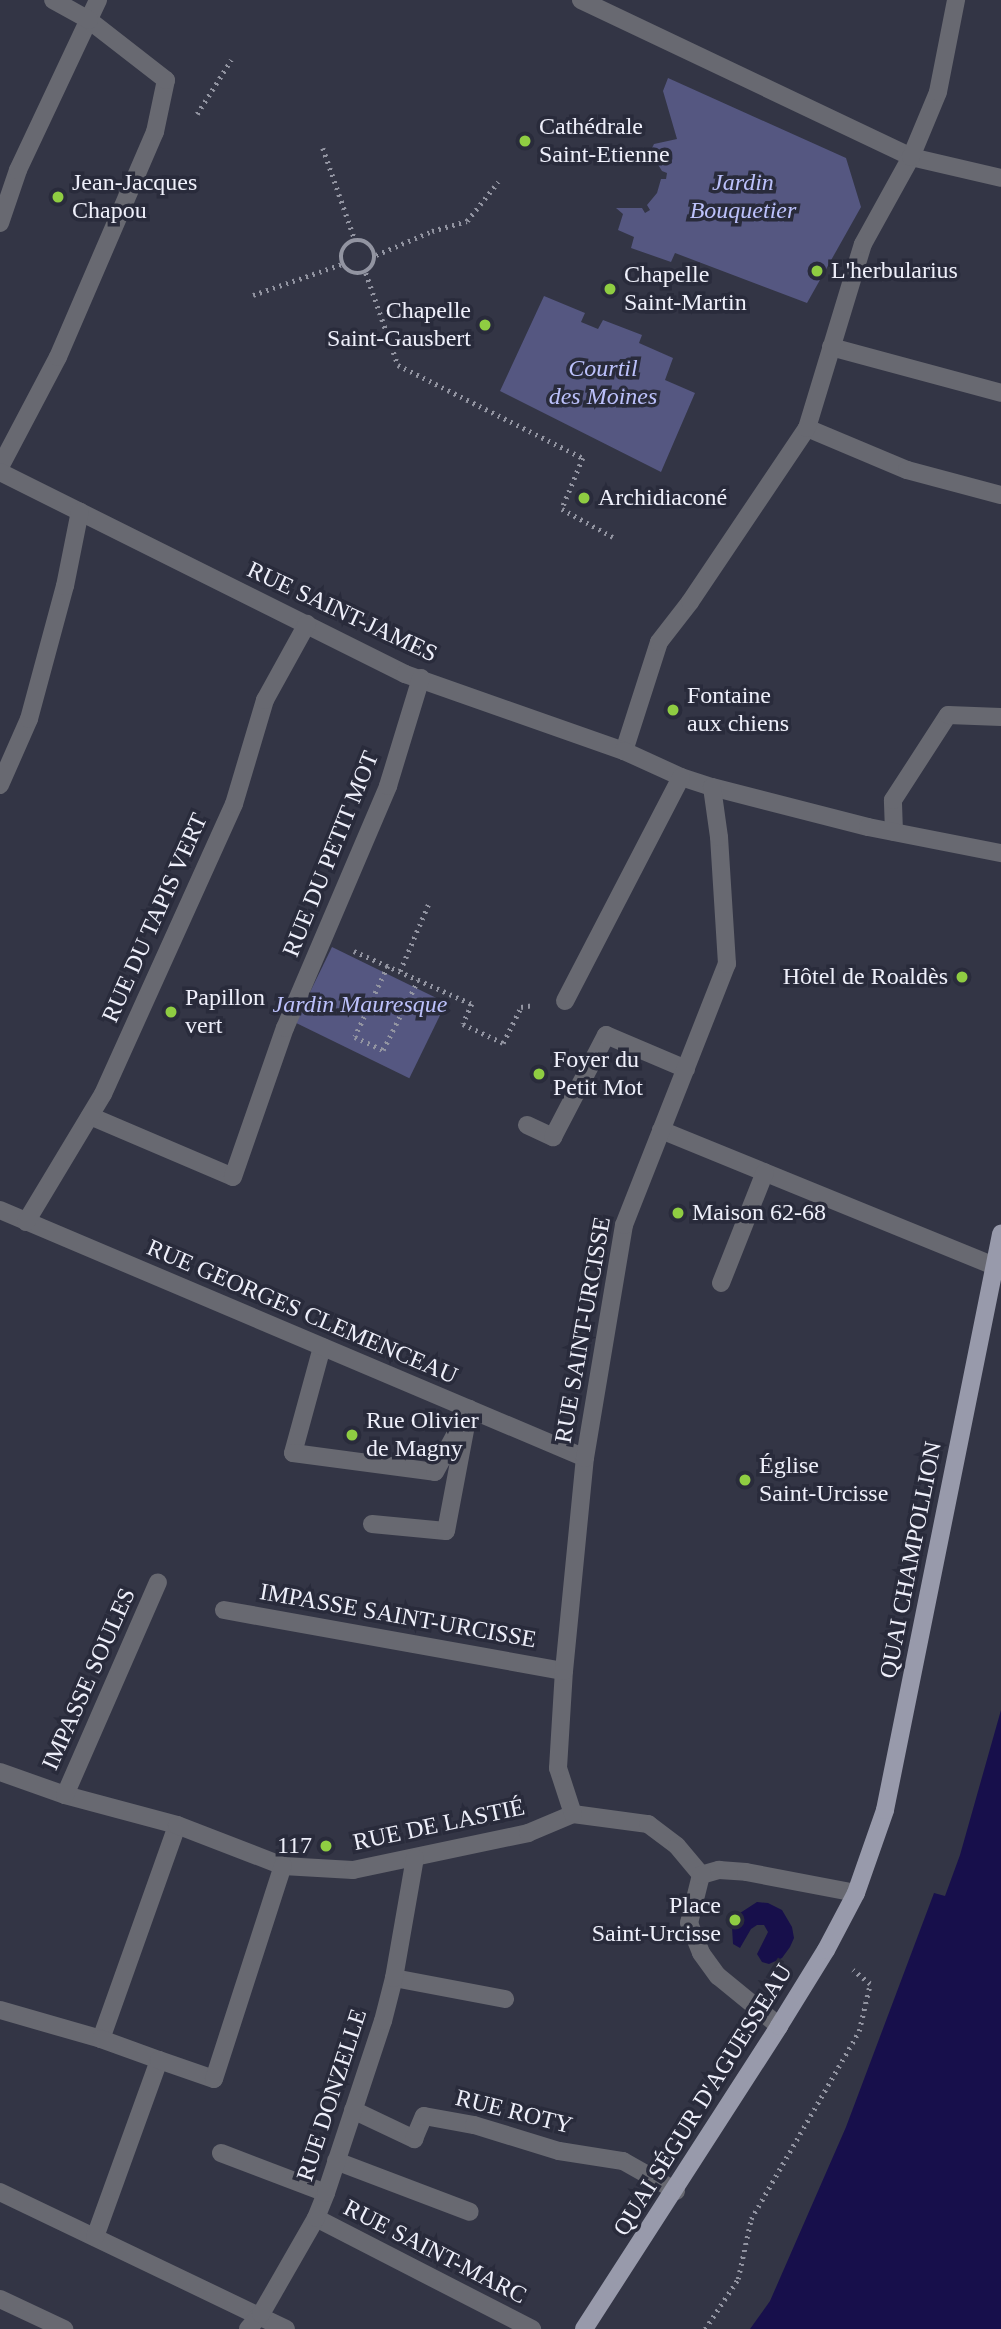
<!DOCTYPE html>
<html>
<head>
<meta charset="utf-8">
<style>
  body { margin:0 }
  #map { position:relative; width:1001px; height:2329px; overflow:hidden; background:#333545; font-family:Georgia,serif }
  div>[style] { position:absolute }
  .green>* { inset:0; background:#555781; transform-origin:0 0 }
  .water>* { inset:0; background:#170f4b }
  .path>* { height:4.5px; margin-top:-2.25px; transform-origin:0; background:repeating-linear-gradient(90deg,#9294a1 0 2px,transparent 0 7px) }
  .path>.ring { margin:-2.25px; padding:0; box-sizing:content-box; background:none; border:4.5px solid #9294a1; border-radius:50% }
  .service>* { height:18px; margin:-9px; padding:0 9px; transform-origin:9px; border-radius:9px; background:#686971 }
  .pedestrian>* { height:18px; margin:-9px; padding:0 9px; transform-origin:9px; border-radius:9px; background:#686971 }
  .minor>* { height:18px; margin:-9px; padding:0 9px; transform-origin:9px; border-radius:9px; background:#686971 }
  .primary>* { height:18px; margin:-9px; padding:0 9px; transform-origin:9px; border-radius:9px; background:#989aab }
  .dots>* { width:19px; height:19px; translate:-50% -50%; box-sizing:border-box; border:4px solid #292b3b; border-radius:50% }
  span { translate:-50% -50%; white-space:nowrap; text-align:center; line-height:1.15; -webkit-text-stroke:7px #292b3b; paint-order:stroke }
  .poi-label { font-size:24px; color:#eeeffa }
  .left { translate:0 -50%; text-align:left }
  .right { translate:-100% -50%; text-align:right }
  .park-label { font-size:24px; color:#bcc1fb; font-style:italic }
  .street-label { font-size:24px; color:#eeeffa }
</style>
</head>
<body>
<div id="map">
  <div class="green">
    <div style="clip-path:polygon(668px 78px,846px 158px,861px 207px,807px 303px,675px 253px,671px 262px,631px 248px,634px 237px,618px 230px,623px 214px,616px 208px,642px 208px,645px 213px,650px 210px,647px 205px,657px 193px,661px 179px,666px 179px,667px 173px,662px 171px,650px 152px,654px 144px,677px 139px,663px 91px)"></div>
    <div style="clip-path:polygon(544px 296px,585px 313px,581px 322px,598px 329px,603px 320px,642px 335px,639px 343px,673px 358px,665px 380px,695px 393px,661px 472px,500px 391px)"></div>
    <div style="left:332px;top:947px;width:127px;height:84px;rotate:26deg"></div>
  </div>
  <div class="water">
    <div style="clip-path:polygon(1001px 1710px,1001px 2329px,750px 2329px,770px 2301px,846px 2127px,934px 1893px,945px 1896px,960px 1855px)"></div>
    <div style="clip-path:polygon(757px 1902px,768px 1903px,782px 1910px,792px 1927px,794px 1938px,790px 1947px,782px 1958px,769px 1964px,762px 1962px,757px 1954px,768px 1932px,764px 1925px,757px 1925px,751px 1929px,740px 1948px,733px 1944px,732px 1927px,737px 1915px)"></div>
  </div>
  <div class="path">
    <div style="left:197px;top:114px;width:64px;rotate:-57.8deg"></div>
    <div style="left:323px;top:148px;width:97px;rotate:70.8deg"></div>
    <div class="ring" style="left:341px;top:240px;width:29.5px;height:29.5px"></div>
    <div style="left:376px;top:255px;width:61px;rotate:-23.2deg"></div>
    <div style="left:432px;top:231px;width:36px;rotate:-16deg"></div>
    <div style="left:467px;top:221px;width:50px;rotate:-51.5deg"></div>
    <div style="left:366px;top:273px;width:97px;rotate:70.8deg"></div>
    <div style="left:398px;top:365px;width:207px;rotate:26.7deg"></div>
    <div style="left:583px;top:458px;width:55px;rotate:112.4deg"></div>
    <div style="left:562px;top:509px;width:58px;rotate:28.8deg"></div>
    <div style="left:253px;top:295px;width:94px;rotate:-19.2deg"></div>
    <div style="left:354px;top:951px;width:129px;rotate:24.2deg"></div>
    <div style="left:472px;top:1004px;width:22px;rotate:114deg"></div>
    <div style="left:463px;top:1024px;width:44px;rotate:25.4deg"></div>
    <div style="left:503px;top:1043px;width:40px;rotate:-63.4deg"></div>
    <div style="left:521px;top:1007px;width:12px;rotate:-9deg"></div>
    <div style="left:388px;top:966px;width:78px;rotate:114.9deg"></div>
    <div style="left:355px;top:1037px;width:31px;rotate:25deg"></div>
    <div style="left:383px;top:1050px;width:78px;rotate:-63.4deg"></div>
    <div style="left:400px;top:971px;width:72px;rotate:-67deg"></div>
    <div style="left:705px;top:2329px;width:60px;rotate:-56.6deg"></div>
    <div style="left:738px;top:2279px;width:61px;rotate:-77.8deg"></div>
    <div style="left:751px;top:2219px;width:217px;rotate:-60.1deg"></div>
    <div style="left:859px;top:2031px;width:48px;rotate:-76.8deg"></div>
    <div style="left:870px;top:1984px;width:22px;rotate:-141deg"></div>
  </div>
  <div class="service">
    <div style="left:831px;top:347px;width:176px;rotate:15.1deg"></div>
    <div style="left:807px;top:428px;width:108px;rotate:22.8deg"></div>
    <div style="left:907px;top:470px;width:97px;rotate:14.9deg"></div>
    <div style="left:894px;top:832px;width:32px;rotate:-92deg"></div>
    <div style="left:893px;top:800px;width:101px;rotate:-57.1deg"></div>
    <div style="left:948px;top:715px;width:53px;rotate:2.2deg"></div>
    <div style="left:322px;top:1347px;width:110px;rotate:105.3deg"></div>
    <div style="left:293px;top:1453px;width:143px;rotate:7.6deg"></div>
    <div style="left:435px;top:1472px;width:72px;rotate:-61.6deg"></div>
    <div style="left:372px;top:1524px;width:74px;rotate:5.4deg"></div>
    <div style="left:446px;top:1531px;width:108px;rotate:-79.3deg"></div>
    <div style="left:101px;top:2039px;width:227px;rotate:-70.4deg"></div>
    <div style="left:353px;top:2110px;width:68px;rotate:25.4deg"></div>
    <div style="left:414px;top:2139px;width:25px;rotate:-67deg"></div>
    <div style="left:424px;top:2116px;width:51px;rotate:10.2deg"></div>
    <div style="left:474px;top:2125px;width:89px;rotate:17deg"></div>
    <div style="left:559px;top:2151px;width:65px;rotate:8.9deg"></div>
    <div style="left:623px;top:2161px;width:61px;rotate:29.5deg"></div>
    <div style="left:0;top:2299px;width:71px;rotate:25.1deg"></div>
  </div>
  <div class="pedestrian">
    <div style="left:624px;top:751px;width:114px;rotate:-72.2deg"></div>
    <div style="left:659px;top:642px;width:51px;rotate:-52.2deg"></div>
  </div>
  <div class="minor">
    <div style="left:581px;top:0;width:365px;rotate:25.4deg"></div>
    <div style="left:911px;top:157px;width:92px;rotate:13.1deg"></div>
    <div style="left:0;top:223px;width:56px;rotate:-71.2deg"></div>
    <div style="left:18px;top:170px;width:188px;rotate:-64.8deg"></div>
    <div style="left:0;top:467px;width:124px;rotate:-62.2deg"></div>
    <div style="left:58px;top:357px;width:245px;rotate:-66.7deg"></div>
    <div style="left:155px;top:132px;width:53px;rotate:-78.1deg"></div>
    <div style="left:166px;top:80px;width:98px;rotate:-142.1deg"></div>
    <div style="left:89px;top:20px;width:41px;rotate:-150.9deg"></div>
    <div style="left:0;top:472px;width:453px;rotate:26.5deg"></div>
    <div style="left:405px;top:674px;width:232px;rotate:19.4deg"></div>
    <div style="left:624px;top:751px;width:63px;rotate:24.5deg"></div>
    <div style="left:681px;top:777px;width:33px;rotate:18deg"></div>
    <div style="left:712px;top:787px;width:161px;rotate:14.4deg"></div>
    <div style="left:868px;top:827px;width:136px;rotate:11.1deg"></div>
    <div style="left:690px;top:602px;width:210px;rotate:-56.1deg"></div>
    <div style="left:807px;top:428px;width:192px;rotate:-73.1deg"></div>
    <div style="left:863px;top:244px;width:99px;rotate:-61.1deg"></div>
    <div style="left:911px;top:157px;width:70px;rotate:-67.4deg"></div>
    <div style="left:938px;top:92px;width:94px;rotate:-78.9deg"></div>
    <div style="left:0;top:785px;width:72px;rotate:-66.3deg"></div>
    <div style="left:29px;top:719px;width:138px;rotate:-74.9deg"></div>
    <div style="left:65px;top:586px;width:76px;rotate:-78.7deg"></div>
    <div style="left:565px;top:1001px;width:252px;rotate:-62.6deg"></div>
    <div style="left:90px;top:1116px;width:155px;rotate:23.1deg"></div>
    <div style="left:233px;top:1177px;width:158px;rotate:-70.8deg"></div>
    <div style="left:285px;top:1028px;width:263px;rotate:-66.9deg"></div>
    <div style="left:388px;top:786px;width:113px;rotate:-73deg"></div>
    <div style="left:527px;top:1125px;width:29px;rotate:25deg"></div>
    <div style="left:553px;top:1137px;width:115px;rotate:-62.5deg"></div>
    <div style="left:606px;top:1035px;width:87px;rotate:23deg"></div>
    <div style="left:661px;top:1130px;width:361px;rotate:22.2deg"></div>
    <div style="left:0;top:1210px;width:635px;rotate:22.97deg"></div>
    <div style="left:26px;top:1222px;width:149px;rotate:-59deg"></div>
    <div style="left:103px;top:1094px;width:318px;rotate:-65.7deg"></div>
    <div style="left:234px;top:804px;width:109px;rotate:-73.4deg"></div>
    <div style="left:265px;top:700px;width:87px;rotate:-61.1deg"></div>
    <div style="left:721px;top:1283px;width:119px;rotate:-68.4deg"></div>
    <div style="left:224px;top:1610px;width:345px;rotate:10.2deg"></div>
    <div style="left:0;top:1772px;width:69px;rotate:19.5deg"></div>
    <div style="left:65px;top:1795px;width:116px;rotate:15deg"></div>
    <div style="left:177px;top:1825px;width:114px;rotate:21.1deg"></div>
    <div style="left:283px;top:1866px;width:70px;rotate:3.3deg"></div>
    <div style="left:353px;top:1870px;width:179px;rotate:-11.9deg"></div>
    <div style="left:528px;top:1833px;width:49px;rotate:-22.9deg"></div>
    <div style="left:573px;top:1814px;width:76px;rotate:7.6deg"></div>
    <div style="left:648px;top:1824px;width:36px;rotate:37deg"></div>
    <div style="left:677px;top:1846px;width:38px;rotate:50deg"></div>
    <div style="left:65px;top:1795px;width:232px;rotate:-66.4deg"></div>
    <div style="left:573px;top:1814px;width:48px;rotate:-108.1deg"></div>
    <div style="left:558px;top:1768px;width:97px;rotate:-86.5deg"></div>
    <div style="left:564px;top:1671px;width:214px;rotate:-84.4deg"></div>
    <div style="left:585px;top:1458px;width:236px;rotate:-80.5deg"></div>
    <div style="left:624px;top:1225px;width:281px;rotate:-68.5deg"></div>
    <div style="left:727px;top:964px;width:127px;rotate:-93.6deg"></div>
    <div style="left:719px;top:837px;width:50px;rotate:-98deg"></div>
    <div style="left:701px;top:1875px;width:49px;rotate:104deg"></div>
    <div style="left:689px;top:1923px;width:32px;rotate:68deg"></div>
    <div style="left:701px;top:1953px;width:29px;rotate:54deg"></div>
    <div style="left:718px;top:1976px;width:79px;rotate:39.3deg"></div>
    <div style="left:701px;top:1875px;width:19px;rotate:-16deg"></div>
    <div style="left:719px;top:1870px;width:27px;rotate:4deg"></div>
    <div style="left:746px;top:1872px;width:112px;rotate:10.8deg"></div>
    <div style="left:394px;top:1978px;width:113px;rotate:10.7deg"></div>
    <div style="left:0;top:2010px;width:105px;rotate:16deg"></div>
    <div style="left:101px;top:2039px;width:62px;rotate:19.9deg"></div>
    <div style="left:221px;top:2153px;width:112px;rotate:20.9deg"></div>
    <div style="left:336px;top:2161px;width:143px;rotate:20.8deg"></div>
    <div style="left:0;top:2192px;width:317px;rotate:25.6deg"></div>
    <div style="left:316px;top:2218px;width:243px;rotate:27.2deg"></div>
    <div style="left:95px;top:2237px;width:188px;rotate:-70.1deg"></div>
    <div style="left:159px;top:2060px;width:58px;rotate:19.1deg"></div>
    <div style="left:214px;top:2079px;width:224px;rotate:-72.1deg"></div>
    <div style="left:248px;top:2329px;width:20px;rotate:-49deg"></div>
    <div style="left:261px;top:2314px;width:111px;rotate:-60.2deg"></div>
    <div style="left:316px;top:2218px;width:27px;rotate:-68deg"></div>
    <div style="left:326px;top:2193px;width:181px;rotate:-71.7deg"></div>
    <div style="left:383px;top:2021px;width:44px;rotate:-75.7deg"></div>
    <div style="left:394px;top:1978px;width:122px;rotate:-80.1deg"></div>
  </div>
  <div class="primary">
    <div style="left:584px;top:2329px;width:360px;rotate:-57.2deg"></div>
    <div style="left:779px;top:2026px;width:89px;rotate:-58.3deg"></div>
    <div style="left:826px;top:1950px;width:64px;rotate:-62.2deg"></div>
    <div style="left:856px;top:1893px;width:88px;rotate:-70.7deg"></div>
    <div style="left:885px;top:1810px;width:588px;rotate:-78.61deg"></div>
  </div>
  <div class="dots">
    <div style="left:525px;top:141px;background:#8fcd42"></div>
    <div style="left:58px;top:197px;background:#8fcd42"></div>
    <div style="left:817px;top:271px;background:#8fcd42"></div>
    <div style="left:610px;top:289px;background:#8fcd42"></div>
    <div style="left:485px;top:325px;background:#8fcd42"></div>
    <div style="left:584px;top:498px;background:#8fcd42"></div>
    <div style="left:673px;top:710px;background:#8fcd42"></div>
    <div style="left:962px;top:977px;background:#8fcd42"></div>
    <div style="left:171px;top:1012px;background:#8fcd42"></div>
    <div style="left:539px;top:1074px;background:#8fcd42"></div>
    <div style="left:678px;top:1213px;background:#8fcd42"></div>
    <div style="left:352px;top:1435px;background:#8fcd42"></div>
    <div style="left:745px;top:1480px;background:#8fcd42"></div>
    <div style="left:326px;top:1846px;background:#8fcd42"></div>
    <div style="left:735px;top:1920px;background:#8fcd42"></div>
  </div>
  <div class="poi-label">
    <span class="left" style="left:539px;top:141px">Cathédrale<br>Saint-Etienne</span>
    <span class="left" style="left:72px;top:197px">Jean-Jacques<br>Chapou</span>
    <span class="left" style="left:831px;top:271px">L'herbularius</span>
    <span class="left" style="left:624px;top:289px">Chapelle<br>Saint-Martin</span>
    <span class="right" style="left:471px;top:325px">Chapelle<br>Saint-Gausbert</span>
    <span class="left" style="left:598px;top:498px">Archidiaconé</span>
    <span class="left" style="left:687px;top:710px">Fontaine<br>aux chiens</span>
    <span class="right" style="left:948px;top:977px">Hôtel de Roaldès</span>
    <span class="left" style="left:185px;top:1012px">Papillon<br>vert</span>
    <span class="left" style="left:553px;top:1074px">Foyer du<br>Petit Mot</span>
    <span class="left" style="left:692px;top:1213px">Maison 62-68</span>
    <span class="left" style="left:366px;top:1435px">Rue Olivier<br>de Magny</span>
    <span class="left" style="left:759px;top:1480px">Église<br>Saint-Urcisse</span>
    <span class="right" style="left:312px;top:1846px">117</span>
    <span class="right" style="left:721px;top:1920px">Place<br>Saint-Urcisse</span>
  </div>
  <div class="park-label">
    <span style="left:743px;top:197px">Jardin<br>Bouquetier</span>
    <span style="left:603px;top:383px">Courtil<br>des Moines</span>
    <span style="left:360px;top:1005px">Jardin Mauresque</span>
  </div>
  <div class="street-label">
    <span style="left:342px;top:612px;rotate:25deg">RUE SAINT-JAMES</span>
    <span style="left:331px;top:854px;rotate:-68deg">RUE DU PETIT MOT</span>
    <span style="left:155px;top:918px;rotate:-66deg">RUE DU TAPIS VERT</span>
    <span style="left:302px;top:1312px;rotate:23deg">RUE GEORGES CLEMENCEAU</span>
    <span style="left:583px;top:1330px;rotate:-80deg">RUE SAINT-URCISSE</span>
    <span style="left:911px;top:1560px;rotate:-79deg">QUAI CHAMPOLLION</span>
    <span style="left:398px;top:1616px;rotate:10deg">IMPASSE SAINT-URCISSE</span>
    <span style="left:89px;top:1679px;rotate:-66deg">IMPASSE SOULES</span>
    <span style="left:439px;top:1825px;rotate:-12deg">RUE DE LASTIÉ</span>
    <span style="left:332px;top:2095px;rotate:-72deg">RUE DONZELLE</span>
    <span style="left:703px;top:2100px;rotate:-58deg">QUAI SÉGUR D'AGUESSEAU</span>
    <span style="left:514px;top:2112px;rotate:14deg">RUE ROTY</span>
    <span style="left:435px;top:2252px;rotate:27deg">RUE SAINT-MARC</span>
  </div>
</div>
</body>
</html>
